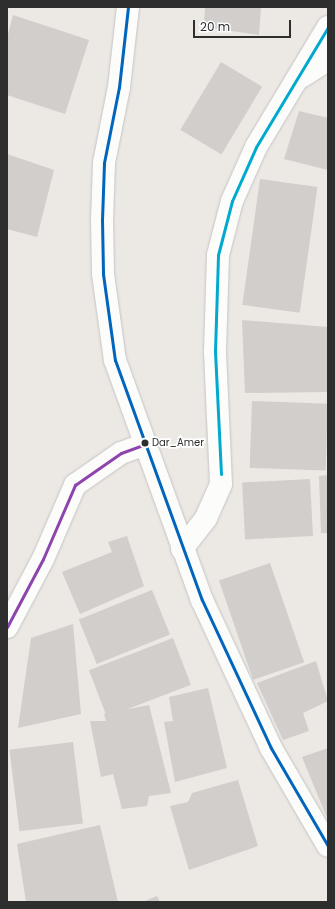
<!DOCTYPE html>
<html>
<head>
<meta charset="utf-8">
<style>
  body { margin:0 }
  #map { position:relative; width:335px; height:909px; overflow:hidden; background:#ece8e4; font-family:Poppins,sans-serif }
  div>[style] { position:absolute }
  .building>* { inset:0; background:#d1cecb; transform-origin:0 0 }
  .roads { filter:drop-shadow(0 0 1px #c5c4c5) drop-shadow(0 0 1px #c5c4c5) }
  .minor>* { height:22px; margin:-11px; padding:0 11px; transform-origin:11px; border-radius:11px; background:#fcfcfb }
  .tertiary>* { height:22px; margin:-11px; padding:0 11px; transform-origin:11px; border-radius:11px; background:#fcfcfb }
  .secondary>* { height:22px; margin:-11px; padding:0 11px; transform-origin:11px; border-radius:11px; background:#fcfcfb }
  .bus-1>* { height:3px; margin:-1.5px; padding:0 1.5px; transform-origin:1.5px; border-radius:1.5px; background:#0065bd }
  .bus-2>* { height:3px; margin:-1.5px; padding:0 1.5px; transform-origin:1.5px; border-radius:1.5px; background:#00a9ce }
  .bus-3>* { height:3px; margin:-1.5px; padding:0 1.5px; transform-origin:1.5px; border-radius:1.5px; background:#8e44ad }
  .dots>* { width:11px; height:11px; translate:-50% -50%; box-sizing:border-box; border:2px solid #fff; border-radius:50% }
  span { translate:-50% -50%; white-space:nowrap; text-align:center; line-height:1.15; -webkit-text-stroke:3.5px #fff; paint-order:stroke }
  .bus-label { font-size:10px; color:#2e2e2e }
  .left { translate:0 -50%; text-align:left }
  .frame { position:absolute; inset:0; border:8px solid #2e2e2e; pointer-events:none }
  .scale { position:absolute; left:193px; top:20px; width:98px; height:18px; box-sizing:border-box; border:2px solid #2e2e2e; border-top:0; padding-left:5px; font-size:12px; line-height:14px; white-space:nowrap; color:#2e2e2e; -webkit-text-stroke:3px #fff; paint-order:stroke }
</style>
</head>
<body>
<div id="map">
  <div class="building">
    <div style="clip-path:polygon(205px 7px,261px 7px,259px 35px,204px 27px)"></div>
    <div style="clip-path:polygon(13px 15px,89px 40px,65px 114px,7px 95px,7px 38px)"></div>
    <div style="left:221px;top:62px;width:48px;height:79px;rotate:31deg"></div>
    <div style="clip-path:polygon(299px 111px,328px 118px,328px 170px,284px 159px)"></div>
    <div style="clip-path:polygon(7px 154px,54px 170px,37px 237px,7px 229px)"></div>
    <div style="left:260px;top:179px;width:58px;height:127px;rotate:8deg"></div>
    <div style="clip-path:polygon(242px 320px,328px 327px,328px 392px,245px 393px)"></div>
    <div style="left:252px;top:401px;width:76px;height:67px;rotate:2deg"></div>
    <div style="clip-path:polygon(328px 475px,328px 533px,321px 533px,319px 476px)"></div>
    <div style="left:310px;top:479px;width:57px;height:68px;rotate:87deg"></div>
    <div style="clip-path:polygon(127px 536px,144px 586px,80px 614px,62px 572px,112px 552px,108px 542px)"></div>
    <div style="left:270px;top:563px;width:105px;height:54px;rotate:71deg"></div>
    <div style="left:152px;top:590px;width:48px;height:79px;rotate:68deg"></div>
    <div style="clip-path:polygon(73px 624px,81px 714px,18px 728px,31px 638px)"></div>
    <div style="left:173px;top:638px;width:50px;height:90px;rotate:69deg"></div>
    <div style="clip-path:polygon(316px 661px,328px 701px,303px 713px,309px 731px,283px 740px,257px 683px)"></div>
    <div style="clip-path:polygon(208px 688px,227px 768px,175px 782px,164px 722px,173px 721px,169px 697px)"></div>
    <div style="clip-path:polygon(149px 705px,171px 793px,149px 796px,147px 806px,122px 809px,113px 774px,101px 777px,90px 721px,106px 721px,104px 714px)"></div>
    <div style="left:73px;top:742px;width:82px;height:64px;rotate:83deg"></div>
    <div style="clip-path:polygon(328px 748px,328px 820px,302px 757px)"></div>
    <div style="clip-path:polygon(238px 780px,258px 846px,189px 870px,170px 806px,188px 802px,192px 793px)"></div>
    <div style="clip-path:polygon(100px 825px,118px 902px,26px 902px,17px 844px)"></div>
    <div style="clip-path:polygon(157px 896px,160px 902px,143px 902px)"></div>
  </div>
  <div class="roads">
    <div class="minor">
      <div style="left:182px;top:549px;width:39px;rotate:-52deg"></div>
      <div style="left:206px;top:518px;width:37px;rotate:-66deg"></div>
      <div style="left:221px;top:484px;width:133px;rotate:-92.6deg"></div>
      <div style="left:215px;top:351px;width:96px;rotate:-88.2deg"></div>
      <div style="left:218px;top:255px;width:56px;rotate:-75.5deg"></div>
      <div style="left:232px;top:201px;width:59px;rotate:-66deg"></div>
      <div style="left:256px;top:147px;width:140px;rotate:-59deg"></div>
    </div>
    <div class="tertiary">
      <div style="left:301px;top:77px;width:32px;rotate:-32deg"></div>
      <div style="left:7px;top:627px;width:77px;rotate:-62.1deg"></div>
      <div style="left:43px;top:559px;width:81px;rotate:-66.6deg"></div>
      <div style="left:75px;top:485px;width:56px;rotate:-34.8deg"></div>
      <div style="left:121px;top:453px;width:23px;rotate:-20deg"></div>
    </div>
    <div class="secondary">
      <div style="left:128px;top:7px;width:81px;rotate:96.4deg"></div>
      <div style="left:119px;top:87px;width:77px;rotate:101.2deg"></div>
      <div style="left:104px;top:163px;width:57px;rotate:92deg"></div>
      <div style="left:102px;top:220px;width:54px;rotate:88.9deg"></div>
      <div style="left:103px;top:274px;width:87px;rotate:82.1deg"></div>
      <div style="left:115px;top:360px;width:255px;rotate:70.1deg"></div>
      <div style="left:202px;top:600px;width:163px;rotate:65deg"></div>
      <div style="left:271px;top:748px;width:113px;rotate:59.8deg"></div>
    </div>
  </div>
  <div class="bus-1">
    <div style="left:128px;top:7px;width:81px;rotate:96.4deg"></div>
    <div style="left:119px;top:87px;width:77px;rotate:101.2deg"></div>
    <div style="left:104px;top:163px;width:57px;rotate:92deg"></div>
    <div style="left:102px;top:220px;width:54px;rotate:88.9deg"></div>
    <div style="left:103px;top:274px;width:87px;rotate:82.1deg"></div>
    <div style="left:115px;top:360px;width:255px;rotate:70.1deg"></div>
    <div style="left:202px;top:600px;width:163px;rotate:65deg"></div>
    <div style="left:271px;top:748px;width:113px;rotate:59.8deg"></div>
  </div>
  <div class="bus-2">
    <div style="left:221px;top:474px;width:123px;rotate:-92.8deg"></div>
    <div style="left:215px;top:351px;width:96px;rotate:-88.2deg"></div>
    <div style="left:218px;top:255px;width:56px;rotate:-75.5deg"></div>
    <div style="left:232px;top:201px;width:59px;rotate:-66deg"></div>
    <div style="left:256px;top:147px;width:140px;rotate:-59deg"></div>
  </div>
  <div class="bus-3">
    <div style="left:7px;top:627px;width:77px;rotate:-62.1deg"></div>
    <div style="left:43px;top:559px;width:81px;rotate:-66.6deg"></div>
    <div style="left:75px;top:485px;width:56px;rotate:-34.8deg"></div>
    <div style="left:121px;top:453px;width:23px;rotate:-20deg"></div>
  </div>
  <div class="dots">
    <div style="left:145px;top:443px;background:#2e2e2e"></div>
  </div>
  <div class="bus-label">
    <span class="left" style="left:152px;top:443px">Dar_Amer</span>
  </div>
  <div class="frame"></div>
  <div class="scale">20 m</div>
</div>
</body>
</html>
